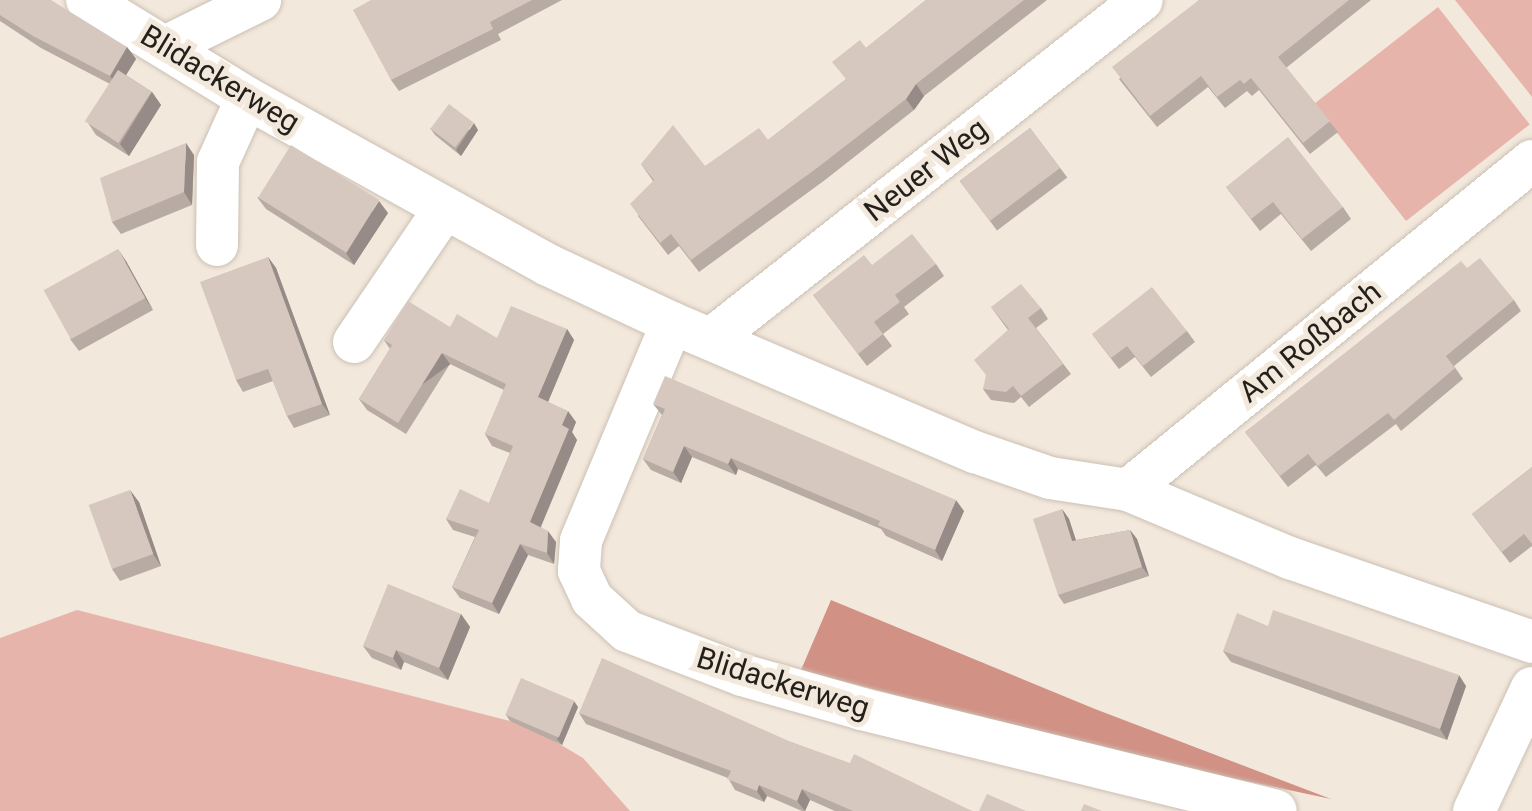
<!DOCTYPE html>
<html>
<head>
<meta charset="utf-8">
<style>
  body { margin:0 }
  #map { position:relative; width:1532px; height:811px; overflow:hidden; background:#f3e8dc; font-family:Roboto,sans-serif }
  div>[style] { position:absolute }
  .green>* { inset:0; background:#e6b4aa; transform-origin:0 0 }
  .forest>* { inset:0; background:#d19185 }
  .roads { filter:drop-shadow(0 0 2px #cbc0b4) drop-shadow(0 0 2px #cbc0b4) }
  .minor>* { height:42px; margin:-21px; padding:0 21px; transform-origin:21px; border-radius:21px; background:#fff }
  .wall>* { inset:0; background:#b8aba4; transform-origin:0 0 }
  .shaded-wall>* { inset:0; background:#968b86; transform-origin:0 0 }
  .building>* { inset:0; background:#d6c7bf; transform-origin:0 0 }
  span { translate:-50% -50%; white-space:nowrap; text-align:center; line-height:1.15; -webkit-text-stroke:10px #f3e8dc; paint-order:stroke }
  .street-label { font-size:30px; color:#231f1b }
</style>
</head>
<body>
<div id="map">
  <div class="green">
    <div style="clip-path:polygon(1455px 0,1532px 0,1532px 97px,1521px 83px)"></div>
    <div style="left:1438px;top:7px;width:149px;height:157px;rotate:52deg"></div>
    <div style="clip-path:polygon(77px 610px,529px 726px,583px 758px,630px 811px,0 811px,0 638px)"></div>
  </div>
  <div class="forest">
    <div style="clip-path:polygon(831px 600px,1095px 709px,1331px 799px,1118px 754px,801px 670px)"></div>
  </div>
  <div class="roads">
    <div class="minor">
      <div style="left:87px;top:0;width:188px;rotate:31.5deg"></div>
      <div style="left:247px;top:98px;width:344px;rotate:29deg"></div>
      <div style="left:548px;top:265px;width:137px;rotate:25.1deg"></div>
      <div style="left:672px;top:323px;width:329px;rotate:23.1deg"></div>
      <div style="left:975px;top:452px;width:79px;rotate:19.1deg"></div>
      <div style="left:1050px;top:478px;width:79px;rotate:8.7deg"></div>
      <div style="left:1128px;top:490px;width:176px;rotate:22.8deg"></div>
      <div style="left:1290px;top:558px;width:256px;rotate:19.1deg"></div>
      <div style="left:167px;top:46px;width:104px;rotate:-26.3deg"></div>
      <div style="left:217px;top:245px;width:83px;rotate:-89.3deg"></div>
      <div style="left:218px;top:162px;width:70px;rotate:-65.6deg"></div>
      <div style="left:672px;top:323px;width:236px;rotate:112.7deg"></div>
      <div style="left:581px;top:541px;width:30px;rotate:94deg"></div>
      <div style="left:579px;top:571px;width:31px;rotate:65deg"></div>
      <div style="left:592px;top:599px;width:47px;rotate:42.4deg"></div>
      <div style="left:627px;top:631px;width:123px;rotate:20.9deg"></div>
      <div style="left:742px;top:675px;width:125px;rotate:15.8deg"></div>
      <div style="left:862px;top:709px;width:426px;rotate:13.8deg"></div>
      <div style="left:711px;top:339px;width:548px;rotate:-38.19deg"></div>
      <div style="left:354px;top:342px;width:162px;rotate:-55.8deg"></div>
      <div style="left:1128px;top:490px;width:521px;rotate:-39.16deg"></div>
      <div style="left:1474px;top:811px;width:136px;rotate:-64.8deg"></div>
    </div>
  </div>
  <div class="wall">
    <div style="clip-path:polygon(0 0,127px 47px,136px 59px,126px 75px,152px 92px,161px 105px,129px 156px,96px 135px,88px 123px,110px 84px,41px 48px,0 21px)"></div>
    <div style="clip-path:polygon(371px 0,562px 0,498px 34px,501px 40px,399px 91px,391px 80px)"></div>
    <div style="clip-path:polygon(926px 0,1047px 0,924px 96px,914px 110px,825px 180px,699px 272px,679px 246px,668px 255px,638px 216px,653px 181px,641px 164px,705px 166px,768px 140px,845px 80px,866px 48px)"></div>
    <div style="clip-path:polygon(1199px 0,1371px 0,1286px 68px,1338px 132px,1310px 154px,1259px 90px,1252px 96px,1247px 91px,1225px 108px,1208px 87px,1157px 127px,1119px 79px)"></div>
    <div style="clip-path:polygon(430px 128px,478px 130px,461px 156px,435px 135px)"></div>
    <div style="left:1030px;top:128px;width:62px;height:88px;rotate:53deg"></div>
    <div style="clip-path:polygon(194px 155px,192px 205px,121px 234px,112px 222px)"></div>
    <div style="clip-path:polygon(1226px 187px,1343px 207px,1351px 219px,1311px 251px,1281px 214px,1260px 231px)"></div>
    <div style="clip-path:polygon(257px 197px,388px 213px,354px 265px,266px 209px)"></div>
    <div style="clip-path:polygon(268px 257px,276px 268px,330px 415px,294px 428px,287px 416px,273px 381px,243px 392px,236px 380px)"></div>
    <div style="clip-path:polygon(126px 261px,153px 310px,79px 351px,70px 339px)"></div>
    <div style="clip-path:polygon(936px 264px,944px 276px,904px 307px,909px 314px,883px 334px,892px 346px,867px 366px,813px 295px,872px 265px)"></div>
    <div style="clip-path:polygon(1467px 268px,1514px 300px,1521px 311px,1454px 366px,1463px 379px,1401px 431px,1396px 424px,1326px 477px,1316px 465px,1288px 487px,1245px 432px)"></div>
    <div style="clip-path:polygon(991px 307px,1041px 308px,1048px 319px,1036px 328px,1071px 374px,1029px 407px,1021px 397px,1014px 403px,991px 400px,983px 389px,1008px 330px)"></div>
    <div style="clip-path:polygon(450px 327px,497px 338px,567px 329px,574px 340px,548px 402px,576px 422px,572px 432px,577px 440px,541px 527px,556px 542px,554px 564px,528px 555px,499px 614px,460px 598px,452px 587px,475px 537px,453px 530px,446px 519px,489px 503px,510px 453px,492px 446px,485px 434px,504px 390px,450px 364px,406px 434px,367px 410px,359px 399px,390px 349px,384px 340px)"></div>
    <div style="clip-path:polygon(1187px 331px,1195px 342px,1151px 377px,1135px 357px,1119px 369px,1092px 334px)"></div>
    <div style="clip-path:polygon(653px 404px,964px 511px,942px 561px,886px 536px,881px 529px,738px 469px,736px 475px,692px 457px,681px 483px,651px 470px,643px 459px,662px 415px)"></div>
    <div style="clip-path:polygon(1532px 467px,1532px 546px,1510px 563px,1472px 514px)"></div>
    <div style="clip-path:polygon(139px 502px,161px 566px,120px 581px,112px 569px)"></div>
    <div style="clip-path:polygon(1062px 509px,1069px 519px,1076px 540px,1130px 530px,1137px 539px,1149px 576px,1064px 604px,1058px 595px)"></div>
    <div style="clip-path:polygon(461px 614px,470px 627px,448px 680px,404px 662px,401px 670px,372px 658px,363px 646px)"></div>
    <div style="clip-path:polygon(1268px 626px,1466px 686px,1447px 740px,1231px 662px,1223px 651px)"></div>
    <div style="clip-path:polygon(578px 707px,562px 745px,510px 721px,506px 715px)"></div>
    <div style="clip-path:polygon(579px 713px,791px 742px,972px 811px,835px 811px,810px 800px,805px 811px,802px 811px,767px 796px,764px 802px,735px 790px,728px 778px,586px 724px)"></div>
  </div>
  <div class="shaded-wall">
    <div style="clip-path:polygon(127px 47px,136px 59px,118px 88px,110px 76px)"></div>
    <div style="clip-path:polygon(916px 84px,924px 96px,914px 110px,906px 99px)"></div>
    <div style="clip-path:polygon(152px 92px,161px 105px,129px 156px,120px 144px)"></div>
    <div style="clip-path:polygon(474px 123px,478px 130px,461px 156px,456px 150px)"></div>
    <div style="clip-path:polygon(186px 143px,194px 155px,192px 205px,184px 192px)"></div>
    <div style="clip-path:polygon(379px 201px,388px 213px,354px 265px,346px 253px)"></div>
    <div style="clip-path:polygon(118px 249px,126px 261px,153px 310px,145px 298px)"></div>
    <div style="clip-path:polygon(268px 257px,276px 268px,330px 415px,322px 404px)"></div>
    <div style="clip-path:polygon(567px 329px,574px 340px,545px 409px,538px 397px)"></div>
    <div style="left:442px;top:353px;width:14px;height:83px;rotate:54deg"></div>
    <div style="clip-path:polygon(568px 411px,576px 422px,572px 432px,577px 440px,538px 533px,530px 522px,562px 425px)"></div>
    <div style="clip-path:polygon(684px 446px,692px 457px,681px 483px,673px 472px)"></div>
    <div style="clip-path:polygon(731px 458px,738px 469px,736px 475px,728px 464px)"></div>
    <div style="clip-path:polygon(130px 490px,139px 502px,161px 566px,153px 554px)"></div>
    <div style="clip-path:polygon(956px 500px,964px 511px,942px 561px,935px 550px)"></div>
    <div style="clip-path:polygon(1062px 509px,1069px 519px,1079px 550px,1072px 541px)"></div>
    <div style="clip-path:polygon(1130px 530px,1137px 539px,1149px 576px,1142px 567px)"></div>
    <div style="clip-path:polygon(548px 531px,556px 542px,554px 564px,547px 553px)"></div>
    <div style="clip-path:polygon(520px 544px,528px 555px,499px 614px,492px 603px)"></div>
    <div style="clip-path:polygon(461px 614px,470px 627px,448px 680px,439px 668px)"></div>
    <div style="clip-path:polygon(396px 650px,404px 662px,401px 670px,393px 658px)"></div>
    <div style="clip-path:polygon(1459px 675px,1466px 686px,1447px 740px,1440px 729px)"></div>
    <div style="clip-path:polygon(574px 701px,578px 707px,562px 745px,557px 739px)"></div>
    <div style="clip-path:polygon(759px 785px,767px 796px,764px 802px,757px 791px)"></div>
    <div style="clip-path:polygon(802px 789px,810px 800px,805px 811px,797px 801px)"></div>
  </div>
  <div class="building">
    <div style="clip-path:polygon(0 0,51px 0,127px 47px,110px 76px,33px 36px,0 15px)"></div>
    <div style="clip-path:polygon(371px 0,532px 0,490px 22px,493px 29px,391px 80px,353px 10px)"></div>
    <div style="clip-path:polygon(926px 0,1024px 0,916px 84px,906px 99px,817px 168px,691px 260px,671px 234px,660px 243px,630px 204px,654px 180px,641px 164px,673px 125px,705px 166px,759px 128px,768px 140px,846px 79px,832px 62px,860px 40px,866px 48px)"></div>
    <div style="clip-path:polygon(1199px 0,1349px 0,1278px 57px,1330px 121px,1303px 143px,1251px 78px,1244px 84px,1240px 80px,1217px 97px,1201px 76px,1150px 116px,1112px 67px)"></div>
    <div style="left:118px;top:70px;width:40px;height:61px;rotate:33deg"></div>
    <div style="left:449px;top:104px;width:31px;height:31px;rotate:37deg"></div>
    <div style="left:1030px;top:128px;width:50px;height:88px;rotate:53deg"></div>
    <div style="clip-path:polygon(1288px 137px,1343px 207px,1302px 239px,1273px 202px,1251px 219px,1226px 187px)"></div>
    <div style="clip-path:polygon(186px 143px,184px 192px,112px 222px,100px 178px)"></div>
    <div style="left:291px;top:145px;width:104px;height:62px;rotate:32deg"></div>
    <div style="clip-path:polygon(912px 234px,936px 264px,895px 295px,900px 302px,874px 322px,883px 334px,858px 354px,813px 295px,864px 255px,872px 265px)"></div>
    <div style="left:118px;top:249px;width:56px;height:85px;rotate:61deg"></div>
    <div style="clip-path:polygon(268px 257px,322px 404px,287px 416px,268px 369px,236px 380px,200px 282px)"></div>
    <div style="clip-path:polygon(1480px 258px,1514px 300px,1446px 356px,1455px 368px,1394px 420px,1388px 413px,1318px 466px,1308px 454px,1280px 476px,1245px 432px,1461px 261px,1467px 268px)"></div>
    <div style="clip-path:polygon(1021px 284px,1041px 308px,1028px 318px,1063px 364px,1021px 396px,1013px 386px,1006px 392px,983px 389px,986px 375px,974px 360px,1009px 329px,991px 307px)"></div>
    <div style="clip-path:polygon(1152px 287px,1187px 331px,1143px 366px,1127px 346px,1111px 358px,1092px 334px)"></div>
    <div style="clip-path:polygon(408px 301px,450px 327px,457px 314px,497px 338px,511px 306px,567px 329px,538px 397px,568px 411px,562px 425px,569px 429px,530px 522px,548px 531px,547px 553px,520px 544px,492px 603px,452px 587px,479px 530px,446px 519px,460px 489px,489px 503px,513px 446px,485px 434px,506px 384px,442px 353px,398px 423px,359px 399px,392px 345px,384px 340px)"></div>
    <div style="clip-path:polygon(665px 376px,956px 500px,935px 550px,878px 525px,880px 521px,731px 458px,728px 464px,684px 446px,673px 472px,643px 459px,665px 409px,653px 404px)"></div>
    <div style="clip-path:polygon(1532px 467px,1532px 544px,1524px 534px,1502px 552px,1472px 514px)"></div>
    <div style="left:130px;top:490px;width:68px;height:44px;rotate:70deg"></div>
    <div style="clip-path:polygon(1062px 509px,1072px 541px,1130px 530px,1142px 567px,1058px 595px,1033px 519px)"></div>
    <div style="clip-path:polygon(388px 584px,461px 614px,439px 668px,396px 650px,393px 658px,363px 646px)"></div>
    <div style="clip-path:polygon(1273px 610px,1459px 675px,1440px 729px,1223px 651px,1237px 613px,1268px 626px)"></div>
    <div style="clip-path:polygon(602px 658px,791px 742px,850px 763px,854px 754px,972px 811px,853px 811px,802px 789px,797px 801px,759px 785px,757px 791px,727px 779px,731px 771px,579px 713px)"></div>
    <div style="left:521px;top:678px;width:58px;height:40px;rotate:23deg"></div>
    <div style="clip-path:polygon(987px 794px,1026px 811px,979px 811px)"></div>
    <div style="clip-path:polygon(1084px 804px,1102px 811px,1081px 811px)"></div>
  </div>
  <div class="street-label">
    <span style="left:220px;top:79px;rotate:31deg">Blidackerweg</span>
    <span style="left:926px;top:170px;rotate:-38deg">Neuer Weg</span>
    <span style="left:1310px;top:342px;rotate:-39deg">Am Roßbach</span>
    <span style="left:783px;top:683px;rotate:17deg">Blidackerweg</span>
  </div>
</div>
</body>
</html>
